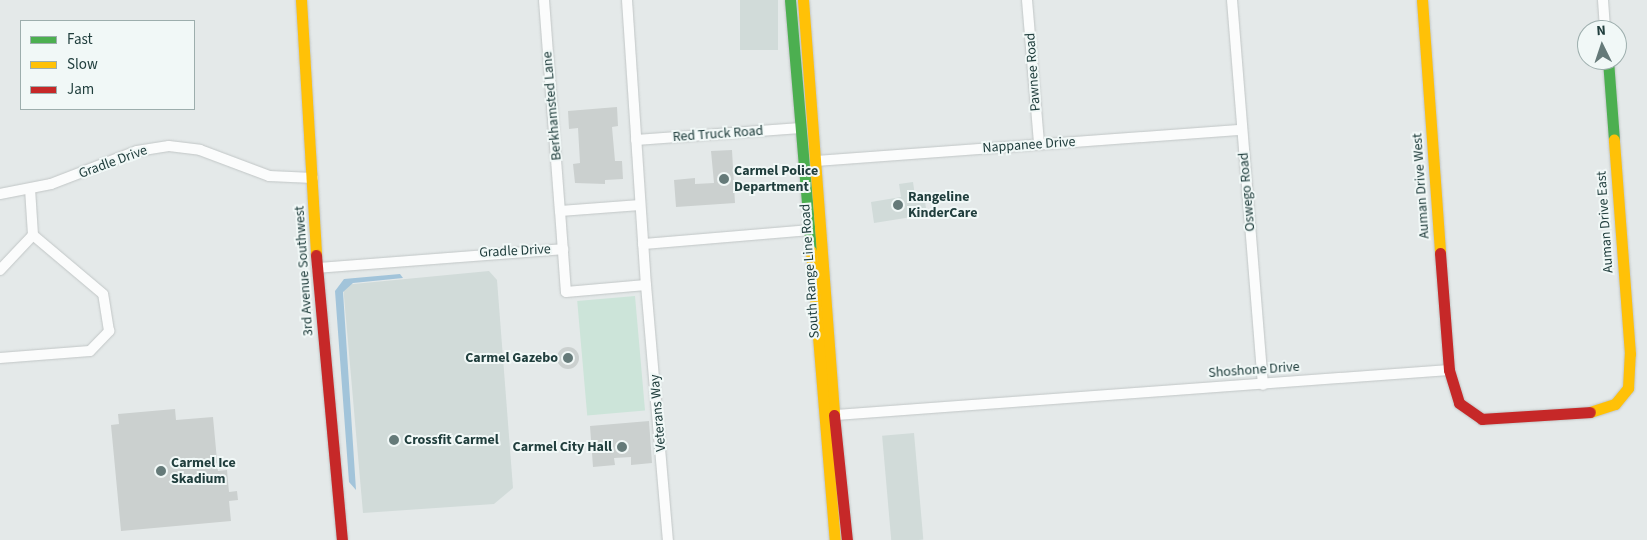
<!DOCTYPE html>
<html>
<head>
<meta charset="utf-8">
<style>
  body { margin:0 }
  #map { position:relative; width:1647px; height:540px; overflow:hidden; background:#e4e9e9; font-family:"Source Sans 3",sans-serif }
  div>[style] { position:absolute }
  .built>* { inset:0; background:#d1dbd9; transform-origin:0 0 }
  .green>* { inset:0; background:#cce4d9; transform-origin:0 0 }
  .water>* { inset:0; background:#a2c4da }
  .building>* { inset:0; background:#cbd0cf }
  .round { border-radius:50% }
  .roads { filter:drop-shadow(0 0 1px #c1c6c6) drop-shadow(0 0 1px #c1c6c6) }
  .street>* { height:10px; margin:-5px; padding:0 5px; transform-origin:5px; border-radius:5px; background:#fbfcfc }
  .fast>* { height:11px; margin:-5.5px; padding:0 5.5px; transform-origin:5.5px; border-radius:5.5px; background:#4caf50 }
  .slow>* { height:11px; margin:-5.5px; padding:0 5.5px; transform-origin:5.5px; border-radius:5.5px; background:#ffc107 }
  .jam>* { height:11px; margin:-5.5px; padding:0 5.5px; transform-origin:5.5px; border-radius:5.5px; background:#c62828 }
  .dots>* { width:14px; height:14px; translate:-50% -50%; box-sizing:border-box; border:2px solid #f1f8f7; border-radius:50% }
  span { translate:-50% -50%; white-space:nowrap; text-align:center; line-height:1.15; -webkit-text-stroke:4px #f1f8f7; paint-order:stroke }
  .street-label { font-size:14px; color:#203e3d }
  .poi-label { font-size:14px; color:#203e3d; font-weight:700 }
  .left { translate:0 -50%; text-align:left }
  .right { translate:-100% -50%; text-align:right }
  .legend { position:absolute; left:20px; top:20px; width:175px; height:90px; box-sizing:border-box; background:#f1f8f7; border:1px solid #9daead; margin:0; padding:6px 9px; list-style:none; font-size:15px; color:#203e3d }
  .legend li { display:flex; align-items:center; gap:10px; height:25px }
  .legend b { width:25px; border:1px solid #9daead }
  .north { position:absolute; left:1577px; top:20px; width:50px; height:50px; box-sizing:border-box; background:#f1f8f7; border:1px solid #9daead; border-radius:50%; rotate:356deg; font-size:14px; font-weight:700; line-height:20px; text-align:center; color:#203e3d }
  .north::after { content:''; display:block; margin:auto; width:18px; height:22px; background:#657a79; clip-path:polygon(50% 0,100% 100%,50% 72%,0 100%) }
</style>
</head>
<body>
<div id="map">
  <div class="built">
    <div style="left:740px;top:0;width:38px;height:50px"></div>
    <div style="clip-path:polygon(913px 182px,915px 196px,924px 195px,926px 208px,917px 209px,918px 216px,874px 223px,871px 202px,901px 197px,899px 184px)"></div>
    <div style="clip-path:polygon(489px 271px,497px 280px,513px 488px,494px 504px,363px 513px,343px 285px)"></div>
    <div style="left:914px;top:433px;width:107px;height:32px;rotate:85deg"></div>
  </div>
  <div class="green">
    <div style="left:635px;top:296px;width:115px;height:58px;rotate:85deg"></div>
  </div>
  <div class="water">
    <div style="clip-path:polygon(400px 274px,403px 278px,353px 283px,343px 292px,356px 490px,349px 482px,335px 291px,344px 279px)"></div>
  </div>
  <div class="building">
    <div style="clip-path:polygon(617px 107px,618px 126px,612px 127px,615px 161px,622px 161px,623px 179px,605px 180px,605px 184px,575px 183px,573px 164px,580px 163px,578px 128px,569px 129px,568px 111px)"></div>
    <div style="clip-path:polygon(732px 150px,735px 203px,676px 207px,674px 180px,695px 178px,695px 184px,714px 183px,711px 151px)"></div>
    <div class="round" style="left:557px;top:347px;width:22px;height:22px"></div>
    <div style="clip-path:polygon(175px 409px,176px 420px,213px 417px,218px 471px,227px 470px,229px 492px,237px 491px,238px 500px,229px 501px,231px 521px,121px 531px,111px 425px,119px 424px,118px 414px)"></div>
    <div style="clip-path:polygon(649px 421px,652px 463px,631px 465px,631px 457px,614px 458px,615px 465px,593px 467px,590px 426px)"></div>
  </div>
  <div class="roads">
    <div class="street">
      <div style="left:544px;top:0;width:212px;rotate:85.7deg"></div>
      <div style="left:627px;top:0;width:286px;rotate:86.2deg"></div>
      <div style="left:646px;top:285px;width:256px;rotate:85.1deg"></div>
      <div style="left:1027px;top:0;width:144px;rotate:85.2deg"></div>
      <div style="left:1232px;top:0;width:386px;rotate:85.4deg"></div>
      <div style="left:1603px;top:0;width:30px;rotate:86deg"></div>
      <div style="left:636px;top:140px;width:165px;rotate:-4.2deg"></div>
      <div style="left:816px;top:161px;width:427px;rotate:-4.2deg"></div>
      <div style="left:0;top:194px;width:52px;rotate:-11.1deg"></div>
      <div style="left:51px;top:184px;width:92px;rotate:-21deg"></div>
      <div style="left:137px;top:151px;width:32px;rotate:-9deg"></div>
      <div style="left:169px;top:146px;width:31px;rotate:7deg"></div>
      <div style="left:200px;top:150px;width:74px;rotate:20.6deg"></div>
      <div style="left:269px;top:176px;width:44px;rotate:2.6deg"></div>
      <div style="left:640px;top:205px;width:80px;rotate:175.7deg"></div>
      <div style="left:560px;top:211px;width:81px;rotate:85.8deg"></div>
      <div style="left:566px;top:292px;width:80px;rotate:-5deg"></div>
      <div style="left:643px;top:244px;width:166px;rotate:-4.8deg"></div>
      <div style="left:317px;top:268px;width:247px;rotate:-4.4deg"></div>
      <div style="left:0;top:270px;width:48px;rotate:-46.7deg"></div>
      <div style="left:0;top:358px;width:90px;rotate:-4.4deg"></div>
      <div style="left:90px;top:351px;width:28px;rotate:-46deg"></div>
      <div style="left:109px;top:331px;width:37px;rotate:-99deg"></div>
      <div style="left:103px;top:294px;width:92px;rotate:-139.9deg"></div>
      <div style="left:33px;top:235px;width:46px;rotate:-93.7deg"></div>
      <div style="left:836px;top:415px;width:615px;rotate:-4.2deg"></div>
    </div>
    <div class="fast">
      <div style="left:790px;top:0;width:252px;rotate:85.2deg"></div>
      <div style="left:1608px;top:60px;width:80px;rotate:85.7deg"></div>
    </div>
    <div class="slow">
      <div style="left:301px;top:0;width:255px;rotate:86.6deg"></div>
      <div style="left:803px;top:0;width:416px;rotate:85.7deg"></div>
      <div style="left:1422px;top:0;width:254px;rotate:85.9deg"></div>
      <div style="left:811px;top:251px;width:290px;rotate:85.3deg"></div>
      <div style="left:1590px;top:412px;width:26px;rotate:-18deg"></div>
      <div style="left:1615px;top:404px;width:21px;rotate:-51deg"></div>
      <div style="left:1628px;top:388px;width:34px;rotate:-87deg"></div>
      <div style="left:1630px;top:354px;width:215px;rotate:-94.3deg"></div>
    </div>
    <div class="jam">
      <div style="left:1440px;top:253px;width:117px;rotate:85.6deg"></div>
      <div style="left:1449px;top:370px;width:34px;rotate:73deg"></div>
      <div style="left:1459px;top:403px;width:28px;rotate:35deg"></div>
      <div style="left:1482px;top:419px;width:108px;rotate:-3.7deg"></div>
      <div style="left:316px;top:255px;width:286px;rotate:84.8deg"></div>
      <div style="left:834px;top:415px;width:126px;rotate:84.1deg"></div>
    </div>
  </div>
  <div class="dots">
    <div style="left:724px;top:179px;background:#657a79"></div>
    <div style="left:898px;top:205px;background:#657a79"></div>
    <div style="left:568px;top:358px;background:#657a79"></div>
    <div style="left:394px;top:440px;background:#657a79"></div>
    <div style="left:622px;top:447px;background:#657a79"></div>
    <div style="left:161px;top:471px;background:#657a79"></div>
  </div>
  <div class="street-label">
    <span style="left:1033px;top:72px;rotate:-94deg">Pawnee Road</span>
    <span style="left:552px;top:106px;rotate:-95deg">Berkhamsted Lane</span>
    <span style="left:718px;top:134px;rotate:-4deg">Red Truck Road</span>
    <span style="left:1029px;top:145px;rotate:-4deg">Nappanee Drive</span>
    <span style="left:113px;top:162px;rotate:-20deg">Gradle Drive</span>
    <span style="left:1421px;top:186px;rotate:-94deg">Auman Drive West</span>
    <span style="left:1247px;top:192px;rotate:-95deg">Oswego Road</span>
    <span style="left:1605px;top:222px;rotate:-94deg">Auman Drive East</span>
    <span style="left:515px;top:251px;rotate:-3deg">Gradle Drive</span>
    <span style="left:304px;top:271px;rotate:-94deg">3rd Avenue Southwest</span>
    <span style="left:810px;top:271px;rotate:-94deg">South Range Line Road</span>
    <span style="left:1254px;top:370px;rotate:-4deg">Shoshone Drive</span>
    <span style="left:658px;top:413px;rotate:-95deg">Veterans Way</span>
  </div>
  <div class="poi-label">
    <span class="left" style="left:734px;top:179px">Carmel Police<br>Department</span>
    <span class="left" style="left:908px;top:205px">Rangeline<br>KinderCare</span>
    <span class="right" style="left:558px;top:358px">Carmel Gazebo</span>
    <span class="left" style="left:404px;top:440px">Crossfit Carmel</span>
    <span class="right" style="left:612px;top:447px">Carmel City Hall</span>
    <span class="left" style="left:171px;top:471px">Carmel Ice<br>Skadium</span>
  </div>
  <ul class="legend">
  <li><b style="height:6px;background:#4caf50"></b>Fast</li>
  <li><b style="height:6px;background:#ffc107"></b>Slow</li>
  <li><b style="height:6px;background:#c62828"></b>Jam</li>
  </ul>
  <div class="north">N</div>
</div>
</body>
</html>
